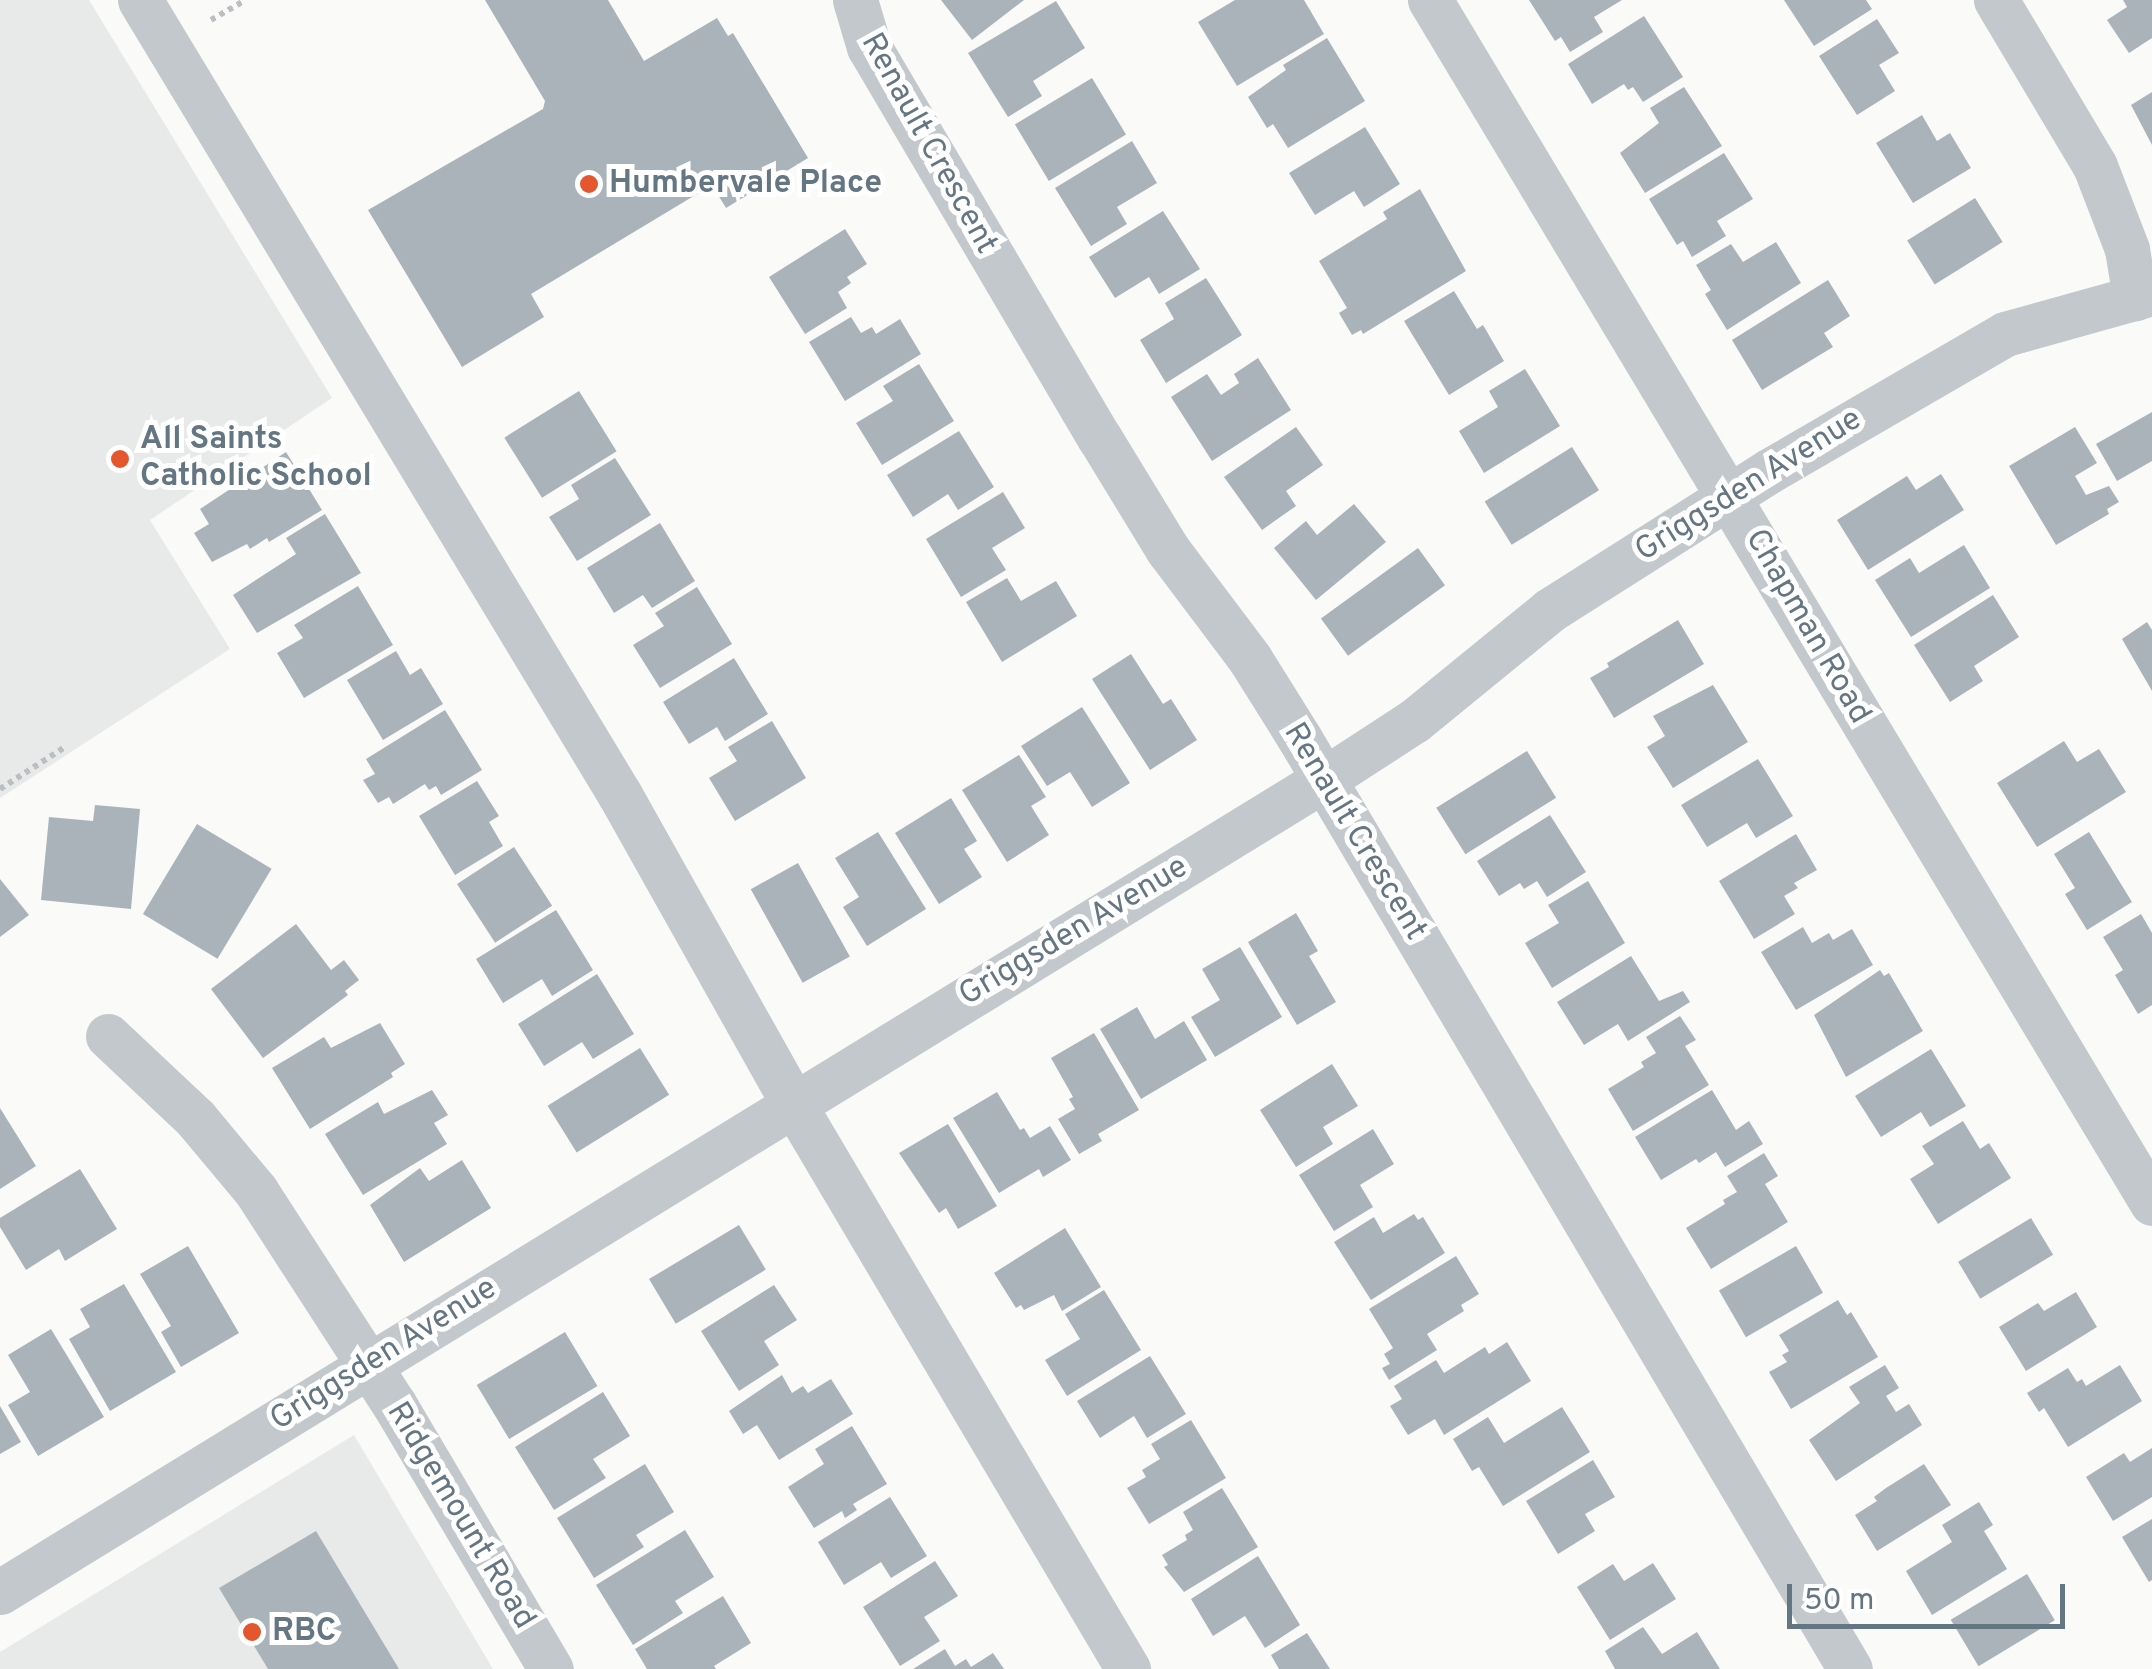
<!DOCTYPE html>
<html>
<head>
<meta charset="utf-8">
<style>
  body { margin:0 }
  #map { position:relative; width:2152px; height:1669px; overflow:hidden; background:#fafaf8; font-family:Overpass,sans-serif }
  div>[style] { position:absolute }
  .built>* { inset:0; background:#e8e9e9 }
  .building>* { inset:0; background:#aab3b9; transform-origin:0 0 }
  .path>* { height:6px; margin-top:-3px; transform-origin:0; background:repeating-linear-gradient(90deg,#bbbfc2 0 5px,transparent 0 10px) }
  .street>* { height:45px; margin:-22.5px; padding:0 22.5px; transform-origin:22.5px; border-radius:22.5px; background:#c3c8cc }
  .dots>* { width:28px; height:28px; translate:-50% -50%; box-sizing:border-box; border:5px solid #fff; border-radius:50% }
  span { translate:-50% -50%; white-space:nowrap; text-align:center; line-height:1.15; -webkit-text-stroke:10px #fff; paint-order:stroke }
  .street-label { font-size:32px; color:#657683 }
  .poi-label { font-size:32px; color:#657683; font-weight:700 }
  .left { translate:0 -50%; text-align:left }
  .scale { position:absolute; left:1787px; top:1584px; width:278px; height:45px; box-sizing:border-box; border:5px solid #657683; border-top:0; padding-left:12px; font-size:30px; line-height:35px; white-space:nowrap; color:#657683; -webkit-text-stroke:8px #fff; paint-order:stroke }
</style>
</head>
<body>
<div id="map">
  <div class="built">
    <div style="clip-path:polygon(0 0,89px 0,332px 398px,150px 520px,230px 649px,0 798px)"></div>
    <div style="clip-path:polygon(354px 1435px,493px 1669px,0 1669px,0 1652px)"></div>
  </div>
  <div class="building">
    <div style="clip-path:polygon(485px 0,608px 0,644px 61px,717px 18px,728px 36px,733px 33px,808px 158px,726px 208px,712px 185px,531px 294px,544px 317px,462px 367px,368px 210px,543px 109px,545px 101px)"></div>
    <div style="clip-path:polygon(941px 0,1024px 0,972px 40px)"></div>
    <div style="clip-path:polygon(1235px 0,1304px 0,1324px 34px,1237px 86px,1198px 22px)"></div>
    <div style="clip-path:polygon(1529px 0,1622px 0,1594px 17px,1603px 32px,1570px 52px,1561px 37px,1555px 41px)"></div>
    <div style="clip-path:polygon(1784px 0,1866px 0,1872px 9px,1814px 46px)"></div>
    <div style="clip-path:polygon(2123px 0,2152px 0,2152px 38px,2129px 53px,2107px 20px,2127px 7px)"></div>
    <div style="clip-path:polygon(1056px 1px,1085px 48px,1033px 81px,1042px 96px,1008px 117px,968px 53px)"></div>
    <div style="clip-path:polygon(1644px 16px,1683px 77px,1643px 102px,1633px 87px,1628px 90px,1624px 84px,1592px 104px,1568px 64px)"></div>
    <div style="clip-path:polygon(1877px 19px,1899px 53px,1879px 65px,1895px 91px,1857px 115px,1819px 56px)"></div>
    <div style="clip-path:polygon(1327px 38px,1365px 101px,1288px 148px,1273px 124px,1267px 128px,1248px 97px,1286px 70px,1283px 65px)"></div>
    <div style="left:1092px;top:78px;width:66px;height:90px;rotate:59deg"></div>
    <div style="clip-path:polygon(1684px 87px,1722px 146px,1645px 193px,1620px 153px,1659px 123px,1650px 108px)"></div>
    <div style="clip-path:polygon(2152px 92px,2152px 145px,2131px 105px)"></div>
    <div style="clip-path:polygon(1922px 115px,1937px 141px,1950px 133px,1971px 168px,1913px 203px,1876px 143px)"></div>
    <div style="clip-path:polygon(1365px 127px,1400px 184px,1364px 207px,1354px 191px,1315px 215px,1289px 173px)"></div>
    <div style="clip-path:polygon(1132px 141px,1157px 183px,1117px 207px,1127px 224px,1091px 246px,1055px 188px)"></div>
    <div style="clip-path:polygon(1724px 153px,1753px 199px,1717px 221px,1726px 236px,1692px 257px,1683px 241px,1677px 245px,1649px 199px)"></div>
    <div style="clip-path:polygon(1420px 189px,1466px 271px,1363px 334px,1361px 330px,1352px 335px,1339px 313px,1347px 308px,1319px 261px,1387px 219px,1383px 212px)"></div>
    <div style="left:1975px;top:198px;width:52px;height:80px;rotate:58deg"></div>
    <div style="clip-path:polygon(1163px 211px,1200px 269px,1159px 294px,1149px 277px,1115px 298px,1089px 257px)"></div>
    <div style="clip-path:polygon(845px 229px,867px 264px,847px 277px,851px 283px,838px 292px,847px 308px,805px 334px,769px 277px)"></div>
    <div style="clip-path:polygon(1776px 242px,1801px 283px,1727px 330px,1705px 294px,1711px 290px,1696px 265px,1731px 244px,1743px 262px)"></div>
    <div style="clip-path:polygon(1206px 278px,1242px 335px,1166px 383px,1140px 340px,1174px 319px,1165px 303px)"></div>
    <div style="clip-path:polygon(1828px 280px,1850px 316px,1824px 333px,1833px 347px,1762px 390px,1732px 340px)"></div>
    <div style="clip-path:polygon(1454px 291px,1477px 329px,1483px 325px,1504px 361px,1449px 395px,1404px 321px)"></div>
    <div style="clip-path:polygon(851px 317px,861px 333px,872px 327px,876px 334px,900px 319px,921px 354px,845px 401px,809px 342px)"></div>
    <div style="clip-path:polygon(1258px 358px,1291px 410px,1212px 461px,1171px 397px,1207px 374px,1221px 395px,1239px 383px,1234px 374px)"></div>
    <div style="clip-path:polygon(919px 364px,954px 421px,882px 465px,856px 423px,893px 401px,883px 386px)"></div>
    <div style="clip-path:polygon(1525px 369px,1560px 426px,1484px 473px,1459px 431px,1498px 407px,1489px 391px)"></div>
    <div style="left:579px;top:391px;width:71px;height:88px;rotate:58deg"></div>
    <div style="clip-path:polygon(2152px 412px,2152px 461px,2117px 481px,2096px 444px)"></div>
    <div style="clip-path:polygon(1296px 427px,1323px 465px,1286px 491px,1296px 506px,1262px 530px,1224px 477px)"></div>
    <div style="clip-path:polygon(2075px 427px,2097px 463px,2075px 476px,2086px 495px,2109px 486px,2119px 502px,2107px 509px,2109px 514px,2056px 545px,2009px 466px)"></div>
    <div style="clip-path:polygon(959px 431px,994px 487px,958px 510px,948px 494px,913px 517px,887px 475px)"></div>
    <div style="left:1572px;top:447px;width:51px;height:103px;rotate:58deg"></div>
    <div style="clip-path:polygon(286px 452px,322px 510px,269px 542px,267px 538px,250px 549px,247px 544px,212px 562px,194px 533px,209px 524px,200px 509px)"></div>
    <div style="clip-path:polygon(615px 458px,651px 515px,577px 561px,549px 517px,579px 499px,571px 485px)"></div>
    <div style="clip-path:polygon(1941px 474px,1964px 510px,1868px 570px,1837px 520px,1907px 476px,1916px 490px)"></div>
    <div style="clip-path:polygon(1003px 492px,1025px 528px,992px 548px,1006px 570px,961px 597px,926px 539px)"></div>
    <div style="clip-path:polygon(1354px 504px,1386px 542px,1316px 600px,1274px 548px,1306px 521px,1317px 535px)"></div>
    <div style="clip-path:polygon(325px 514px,361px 573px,257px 633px,233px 595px,296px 554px,286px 538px)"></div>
    <div style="clip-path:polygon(660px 523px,695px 581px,652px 608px,643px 595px,614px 613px,587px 568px)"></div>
    <div style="clip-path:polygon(1964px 545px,1990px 588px,1911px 637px,1875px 580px,1910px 558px,1919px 573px)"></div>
    <div style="left:1418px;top:548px;width:46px;height:120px;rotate:54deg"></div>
    <div style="clip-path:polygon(1007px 578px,1021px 601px,1056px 581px,1077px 616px,1002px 662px,966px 602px)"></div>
    <div style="clip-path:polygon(358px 586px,393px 645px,304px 698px,277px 653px,303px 638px,294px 625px)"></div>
    <div style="clip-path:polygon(697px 587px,732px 644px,660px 688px,633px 645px,664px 626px,655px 613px)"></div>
    <div style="clip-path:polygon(1993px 595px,2019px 637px,1974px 666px,1983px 681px,1950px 702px,1914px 645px)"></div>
    <div style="clip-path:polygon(1678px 620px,1704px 664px,1614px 718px,1590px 678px,1609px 667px,1607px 663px)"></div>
    <div style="clip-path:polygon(2147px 622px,2152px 630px,2152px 691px,2122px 639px)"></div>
    <div style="clip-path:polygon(396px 651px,410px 675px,421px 668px,443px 704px,383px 740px,347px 680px)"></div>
    <div style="clip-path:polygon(1131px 654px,1163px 704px,1171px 699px,1197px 740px,1150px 770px,1092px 679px)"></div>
    <div style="clip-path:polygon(734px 658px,768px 714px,725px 741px,717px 727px,689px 744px,663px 702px)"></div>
    <div style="clip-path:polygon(1713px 685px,1748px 742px,1673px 788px,1647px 747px,1665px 736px,1653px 716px)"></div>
    <div style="clip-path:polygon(1082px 707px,1130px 783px,1092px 807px,1070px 772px,1047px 786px,1021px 746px)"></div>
    <div style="clip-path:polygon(445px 710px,482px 770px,441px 795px,436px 786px,429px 790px,425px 784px,393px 804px,389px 797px,378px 803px,363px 780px,375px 774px,366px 759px)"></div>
    <div style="clip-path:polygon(772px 721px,806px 778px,735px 821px,709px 778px,737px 761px,728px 747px)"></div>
    <div style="clip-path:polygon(2064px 741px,2077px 762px,2099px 749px,2126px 792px,2037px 847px,1997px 783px)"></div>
    <div style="left:1527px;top:751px;width:55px;height:107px;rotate:58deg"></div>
    <div style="clip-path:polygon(1019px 755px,1046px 797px,1031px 806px,1049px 835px,1007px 862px,962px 790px)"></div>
    <div style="clip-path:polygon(1758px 759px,1793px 816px,1756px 838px,1747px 823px,1707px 847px,1681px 805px)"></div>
    <div style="clip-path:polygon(477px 781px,499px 816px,489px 822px,503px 846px,455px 875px,419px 816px)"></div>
    <div style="clip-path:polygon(951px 798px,977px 841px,964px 849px,982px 877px,939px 904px,895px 833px)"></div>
    <div style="clip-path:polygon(95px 805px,140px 809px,131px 909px,41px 900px,49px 817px,93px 821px)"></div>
    <div style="clip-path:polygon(1550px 815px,1586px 872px,1547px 897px,1537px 881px,1524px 889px,1520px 883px,1499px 896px,1477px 861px)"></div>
    <div style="left:197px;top:824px;width:87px;height:105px;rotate:31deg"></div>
    <div style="clip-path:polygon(878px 832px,926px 909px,867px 946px,843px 907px,859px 897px,835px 858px)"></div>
    <div style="clip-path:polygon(2089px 832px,2132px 902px,2087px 930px,2065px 894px,2075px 888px,2054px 854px)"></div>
    <div style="clip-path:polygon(1796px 834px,1817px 870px,1794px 883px,1798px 888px,1784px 896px,1795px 914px,1754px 939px,1719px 881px)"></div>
    <div style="left:514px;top:847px;width:70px;height:68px;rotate:57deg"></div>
    <div style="left:798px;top:863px;width:107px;height:54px;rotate:61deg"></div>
    <div style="clip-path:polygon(0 879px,29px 915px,0 937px)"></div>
    <div style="clip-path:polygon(1588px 881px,1625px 943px,1552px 988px,1525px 943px,1559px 923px,1548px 905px)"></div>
    <div style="clip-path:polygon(556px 910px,593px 970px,552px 996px,542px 979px,503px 1003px,476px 959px)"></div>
    <div style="clip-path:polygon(1296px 913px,1318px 951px,1309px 956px,1336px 1002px,1297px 1025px,1248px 942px)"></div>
    <div style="clip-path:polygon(2141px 914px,2152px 933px,2152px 1005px,2138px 1014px,2115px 975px,2123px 970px,2103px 937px)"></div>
    <div style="clip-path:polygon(296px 924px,331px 970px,344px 960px,359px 980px,345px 991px,348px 995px,263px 1058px,211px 989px)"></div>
    <div style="clip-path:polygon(1803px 927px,1812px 943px,1829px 933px,1833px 940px,1852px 929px,1873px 965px,1796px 1010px,1761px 952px)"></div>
    <div style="clip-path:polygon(1240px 947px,1282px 1017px,1215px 1057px,1191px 1017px,1220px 1000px,1202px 969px)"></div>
    <div style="clip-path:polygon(1631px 956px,1659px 1001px,1683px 991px,1690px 1002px,1628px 1041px,1618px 1024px,1584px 1045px,1557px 1002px)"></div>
    <div style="clip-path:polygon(1880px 970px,1884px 976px,1889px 973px,1923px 1031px,1846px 1077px,1814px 1015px)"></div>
    <div style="clip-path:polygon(597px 974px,634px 1034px,593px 1059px,582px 1042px,544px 1066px,518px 1024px)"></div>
    <div style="clip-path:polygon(1137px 1007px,1155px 1039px,1184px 1021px,1207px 1060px,1141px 1099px,1100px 1029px)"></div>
    <div style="clip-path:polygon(1680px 1016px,1696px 1040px,1685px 1046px,1709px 1085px,1633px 1131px,1608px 1089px,1644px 1067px,1641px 1062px,1656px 1053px,1646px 1037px)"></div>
    <div style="clip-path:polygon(380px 1023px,405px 1064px,391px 1073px,393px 1077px,310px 1129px,272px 1068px,324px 1037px,331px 1048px)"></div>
    <div style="clip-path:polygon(1094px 1033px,1139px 1110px,1098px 1134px,1102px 1141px,1079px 1154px,1058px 1119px,1075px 1109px,1069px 1099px,1073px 1097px,1051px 1058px)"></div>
    <div style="left:640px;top:1048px;width:55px;height:109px;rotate:58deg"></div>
    <div style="clip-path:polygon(1931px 1049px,1966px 1106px,1930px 1127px,1921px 1112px,1881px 1137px,1855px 1096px)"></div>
    <div style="clip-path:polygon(1332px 1064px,1358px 1106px,1323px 1127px,1333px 1144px,1296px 1167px,1260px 1110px)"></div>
    <div style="clip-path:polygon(432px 1090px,448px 1115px,434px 1123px,447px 1144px,363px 1195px,325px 1134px,378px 1102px,384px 1114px)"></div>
    <div style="clip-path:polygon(1712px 1090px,1736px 1130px,1749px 1121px,1763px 1144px,1725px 1167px,1716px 1152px,1699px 1163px,1696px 1159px,1661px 1180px,1635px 1137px)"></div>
    <div style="clip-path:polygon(997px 1092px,1020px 1130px,1024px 1128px,1030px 1138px,1050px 1126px,1071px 1160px,1043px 1177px,1039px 1169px,999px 1193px,953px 1118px)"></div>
    <div style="clip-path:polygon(0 1108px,36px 1166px,0 1189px)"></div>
    <div style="clip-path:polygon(1963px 1121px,1980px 1149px,1989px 1143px,2011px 1178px,1938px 1224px,1910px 1179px,1934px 1164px,1922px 1146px)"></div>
    <div style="clip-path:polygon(948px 1124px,997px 1206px,958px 1229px,946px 1208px,939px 1213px,899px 1153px)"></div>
    <div style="clip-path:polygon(1373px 1129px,1394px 1164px,1360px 1185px,1373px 1207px,1334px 1231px,1299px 1175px)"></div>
    <div style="clip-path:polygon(1764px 1153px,1778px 1176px,1765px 1184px,1788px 1222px,1711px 1269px,1686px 1228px,1725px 1204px,1723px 1200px,1737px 1192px,1727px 1176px)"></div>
    <div style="clip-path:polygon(462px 1160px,491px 1208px,404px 1262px,370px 1205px,420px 1168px,429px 1181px)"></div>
    <div style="clip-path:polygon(80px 1169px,117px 1229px,65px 1261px,59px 1249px,26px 1270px,0 1227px,0 1218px)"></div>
    <div style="clip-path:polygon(1414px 1214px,1418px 1220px,1423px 1217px,1445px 1253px,1371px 1300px,1334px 1242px,1374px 1217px,1383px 1233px)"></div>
    <div style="left:2031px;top:1218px;width:43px;height:85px;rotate:59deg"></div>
    <div style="left:739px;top:1225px;width:52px;height:105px;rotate:59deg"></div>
    <div style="clip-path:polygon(1065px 1228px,1101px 1287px,1062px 1311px,1054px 1295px,1024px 1310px,1021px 1305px,1016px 1308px,994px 1273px)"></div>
    <div style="clip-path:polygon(188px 1246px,239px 1333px,181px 1367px,161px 1332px,171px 1326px,140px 1274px)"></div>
    <div style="left:1796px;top:1246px;width:54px;height:89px;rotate:60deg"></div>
    <div style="clip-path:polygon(1456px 1256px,1479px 1294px,1461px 1305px,1464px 1311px,1427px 1334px,1437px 1350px,1389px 1380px,1382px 1368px,1390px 1364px,1384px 1354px,1393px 1348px,1369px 1309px)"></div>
    <div style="clip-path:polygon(124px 1284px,176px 1372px,110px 1411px,69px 1339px,90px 1327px,80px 1309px)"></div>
    <div style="clip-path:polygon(774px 1285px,797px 1320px,764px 1341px,779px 1365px,739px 1391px,701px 1331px)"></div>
    <div style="clip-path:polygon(1104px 1290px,1141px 1350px,1067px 1396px,1045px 1360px,1080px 1339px,1065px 1314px)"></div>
    <div style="clip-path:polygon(2076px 1292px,2097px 1327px,2026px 1371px,1999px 1327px,2038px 1303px,2044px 1311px)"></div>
    <div style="clip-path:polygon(1838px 1300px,1847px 1315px,1851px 1312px,1878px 1357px,1791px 1409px,1769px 1372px,1787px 1362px,1782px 1355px,1789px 1351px,1779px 1335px)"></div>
    <div style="clip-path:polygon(51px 1329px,104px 1417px,38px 1456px,8px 1405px,30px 1392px,8px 1355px)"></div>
    <div style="left:565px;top:1332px;width:63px;height:103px;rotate:59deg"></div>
    <div style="clip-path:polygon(1507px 1342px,1531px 1381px,1444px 1435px,1435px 1419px,1408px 1435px,1390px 1406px,1402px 1399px,1394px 1386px,1436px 1360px,1444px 1373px,1485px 1347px,1489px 1354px)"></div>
    <div style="clip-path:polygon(1150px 1356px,1186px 1414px,1147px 1438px,1134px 1416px,1100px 1438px,1077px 1401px)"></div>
    <div style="clip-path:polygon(1885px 1365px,1899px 1388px,1886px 1396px,1896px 1412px,1909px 1404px,1922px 1425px,1836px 1481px,1809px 1440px,1860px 1403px,1849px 1387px)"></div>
    <div style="clip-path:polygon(2120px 1365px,2142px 1401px,2068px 1447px,2044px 1408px,2039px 1412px,2027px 1393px,2068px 1368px,2077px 1382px,2082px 1379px,2086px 1386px)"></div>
    <div style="clip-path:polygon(782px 1375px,792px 1393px,803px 1386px,808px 1393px,831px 1379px,853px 1414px,779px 1460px,757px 1425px,743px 1434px,729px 1411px)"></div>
    <div style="clip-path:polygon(603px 1392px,630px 1436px,593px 1459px,606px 1478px,554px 1510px,515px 1447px)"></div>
    <div style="clip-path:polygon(0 1406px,21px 1442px,0 1454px)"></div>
    <div style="clip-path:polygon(1562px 1407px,1590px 1452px,1503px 1506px,1479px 1467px,1472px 1471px,1453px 1439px,1488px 1417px,1504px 1443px)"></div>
    <div style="clip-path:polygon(1191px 1420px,1226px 1478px,1149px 1524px,1127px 1488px,1146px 1477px,1142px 1470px,1160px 1459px,1151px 1444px)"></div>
    <div style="clip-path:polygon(852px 1426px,887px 1484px,853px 1504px,857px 1510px,845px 1518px,842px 1511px,814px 1528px,788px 1487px,824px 1464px,815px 1449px)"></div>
    <div style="clip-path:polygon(2152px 1448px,2152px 1497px,2113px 1521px,2086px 1477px,2124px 1453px,2130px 1462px)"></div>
    <div style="clip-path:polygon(1593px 1460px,1615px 1497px,1585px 1514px,1595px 1531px,1558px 1554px,1526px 1501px)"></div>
    <div style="clip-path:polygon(645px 1464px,674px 1512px,636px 1535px,644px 1547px,594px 1578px,557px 1518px)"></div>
    <div style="clip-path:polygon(1924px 1464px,1951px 1505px,1877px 1551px,1855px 1515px,1877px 1501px,1874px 1497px,1886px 1488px)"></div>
    <div style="clip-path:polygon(1222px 1488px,1258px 1547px,1184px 1592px,1164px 1567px,1168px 1565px,1162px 1555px,1187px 1540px,1185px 1535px,1193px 1530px,1183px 1512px)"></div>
    <div style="clip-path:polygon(890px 1497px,927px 1556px,891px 1578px,881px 1562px,844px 1585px,818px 1542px)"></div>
    <div style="clip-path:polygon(1979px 1502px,1993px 1525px,1984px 1531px,2007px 1569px,1932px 1615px,1906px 1571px,1952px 1542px,1942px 1525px)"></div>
    <div style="clip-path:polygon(2152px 1519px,2152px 1580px,2149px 1582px,2122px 1537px)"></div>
    <div style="clip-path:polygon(685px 1530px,714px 1577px,675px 1601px,683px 1613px,633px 1645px,596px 1585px)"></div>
    <div style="clip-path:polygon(316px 1531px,399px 1669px,268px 1669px,219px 1588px)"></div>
    <div style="clip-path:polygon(1258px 1556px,1300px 1625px,1265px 1648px,1245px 1616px,1213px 1636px,1191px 1599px)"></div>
    <div style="clip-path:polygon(935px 1561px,958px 1596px,924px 1617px,940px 1641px,900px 1666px,863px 1607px)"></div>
    <div style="clip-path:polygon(1653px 1563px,1676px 1599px,1610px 1640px,1577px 1587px,1613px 1564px,1624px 1581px)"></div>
    <div style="left:2027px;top:1574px;width:54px;height:89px;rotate:59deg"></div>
    <div style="clip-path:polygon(723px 1596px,751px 1643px,714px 1666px,716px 1669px,647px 1669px,635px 1649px)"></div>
    <div style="clip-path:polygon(1643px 1627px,1662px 1654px,1697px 1632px,1720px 1669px,1615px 1669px,1605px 1651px)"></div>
    <div style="clip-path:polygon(1307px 1633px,1330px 1669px,1279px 1669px,1271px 1655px)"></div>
    <div style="clip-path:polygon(945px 1649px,955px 1666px,966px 1659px,971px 1667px,993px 1653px,1004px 1669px,913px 1669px)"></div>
  </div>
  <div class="path">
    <div style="left:211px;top:20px;width:39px;rotate:-30deg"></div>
    <div style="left:0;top:789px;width:77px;rotate:-32.9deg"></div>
  </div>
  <div class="street">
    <div style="left:140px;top:0;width:929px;rotate:58.88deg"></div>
    <div style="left:620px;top:795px;width:353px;rotate:60.7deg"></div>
    <div style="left:793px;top:1103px;width:658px;rotate:59.38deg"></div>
    <div style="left:855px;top:0;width:49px;rotate:73.4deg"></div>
    <div style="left:869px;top:47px;width:453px;rotate:59.5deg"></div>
    <div style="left:1099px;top:437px;width:132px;rotate:58.6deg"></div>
    <div style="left:1168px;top:550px;width:136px;rotate:53deg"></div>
    <div style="left:1250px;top:659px;width:94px;rotate:58deg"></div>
    <div style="left:1300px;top:739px;width:1080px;rotate:59.4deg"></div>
    <div style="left:1430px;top:0;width:1403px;rotate:59.03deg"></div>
    <div style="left:1996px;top:0;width:193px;rotate:59.2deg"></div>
    <div style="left:2095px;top:166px;width:89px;rotate:68.9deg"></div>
    <div style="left:2127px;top:249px;width:50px;rotate:80.7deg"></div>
    <div style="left:108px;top:1036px;width:121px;rotate:43.3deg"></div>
    <div style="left:196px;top:1119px;width:94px;rotate:50.2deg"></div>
    <div style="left:256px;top:1191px;width:254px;rotate:57.1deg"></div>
    <div style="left:394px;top:1404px;width:308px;rotate:59.4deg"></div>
    <div style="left:0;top:1592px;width:1552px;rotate:-31.54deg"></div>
    <div style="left:1323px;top:780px;width:108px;rotate:-33deg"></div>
    <div style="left:1414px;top:721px;width:176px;rotate:-39.2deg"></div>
    <div style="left:1550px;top:610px;width:259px;rotate:-32.4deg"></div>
    <div style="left:1769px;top:471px;width:273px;rotate:-30.1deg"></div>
    <div style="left:2005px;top:334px;width:153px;rotate:-15.6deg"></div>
  </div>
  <div class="dots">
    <div style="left:589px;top:184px;background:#e4572e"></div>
    <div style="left:120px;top:459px;background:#e4572e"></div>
    <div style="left:252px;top:1632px;background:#e4572e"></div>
  </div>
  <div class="street-label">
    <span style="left:928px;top:144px;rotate:61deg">Renault Crescent</span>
    <span style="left:1749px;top:486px;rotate:-32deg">Griggsden Avenue</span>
    <span style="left:1807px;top:627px;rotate:60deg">Chapman Road</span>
    <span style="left:1354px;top:832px;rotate:59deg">Renault Crescent</span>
    <span style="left:1074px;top:932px;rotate:-31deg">Griggsden Avenue</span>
    <span style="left:384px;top:1355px;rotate:-32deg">Griggsden Avenue</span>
    <span style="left:460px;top:1516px;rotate:59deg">Ridgemount Road</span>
  </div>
  <div class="poi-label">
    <span class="left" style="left:609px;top:184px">Humbervale Place</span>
    <span class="left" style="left:140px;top:459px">All Saints<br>Catholic School</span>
    <span class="left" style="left:272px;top:1632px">RBC</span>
  </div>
  <div class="scale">50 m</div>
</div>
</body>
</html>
